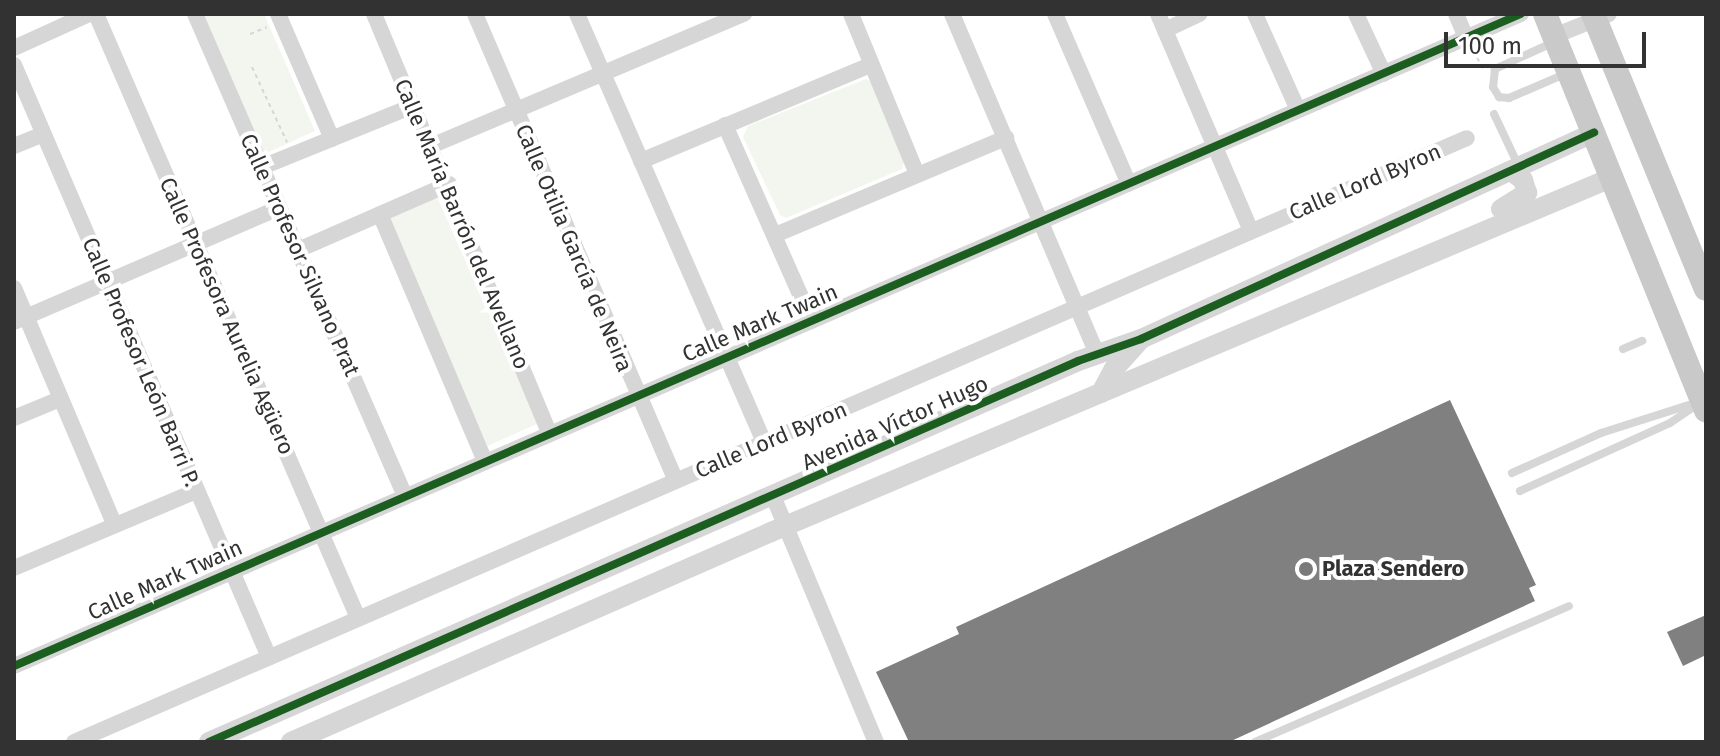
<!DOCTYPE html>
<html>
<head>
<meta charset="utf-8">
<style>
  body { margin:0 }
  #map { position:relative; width:1720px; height:756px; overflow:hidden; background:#fff; font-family:"Fira Sans",sans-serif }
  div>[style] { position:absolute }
  .green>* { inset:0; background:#f2f6ee; transform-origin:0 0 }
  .building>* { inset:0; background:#808080 }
  .path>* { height:2px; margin-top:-1px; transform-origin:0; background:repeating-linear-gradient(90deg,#d6d6d6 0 4px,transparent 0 8px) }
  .service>* { height:8px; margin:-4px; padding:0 4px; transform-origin:4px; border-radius:4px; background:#d6d6d6 }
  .minor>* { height:16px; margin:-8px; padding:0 8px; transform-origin:8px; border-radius:8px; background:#d6d6d6 }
  .tertiary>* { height:20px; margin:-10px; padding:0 10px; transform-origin:10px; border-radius:10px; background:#d6d6d6 }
  .primary>* { height:24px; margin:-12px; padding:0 12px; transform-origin:12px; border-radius:12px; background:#c9c9c9 }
  .cycleway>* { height:8px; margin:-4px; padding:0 4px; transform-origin:4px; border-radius:4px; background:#1b5e20 }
  .dots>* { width:22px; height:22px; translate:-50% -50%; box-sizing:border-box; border:4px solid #fff; border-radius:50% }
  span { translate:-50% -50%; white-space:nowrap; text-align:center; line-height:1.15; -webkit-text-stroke:8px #fff; paint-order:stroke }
  .street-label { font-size:22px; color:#323232 }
  .poi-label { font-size:22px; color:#323232; font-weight:700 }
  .left { translate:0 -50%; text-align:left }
  .frame { position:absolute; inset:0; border:16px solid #323232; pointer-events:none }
  .scale { position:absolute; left:1444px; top:32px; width:202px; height:36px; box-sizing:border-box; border:4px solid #323232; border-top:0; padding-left:10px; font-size:24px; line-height:28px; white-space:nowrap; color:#323232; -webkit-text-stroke:6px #fff; paint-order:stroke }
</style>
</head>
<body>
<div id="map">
  <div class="green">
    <div style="clip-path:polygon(202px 14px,264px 14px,315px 131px,262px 155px)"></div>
    <div style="clip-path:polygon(866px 79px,872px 82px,904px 162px,902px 169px,786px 218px,780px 215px,743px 137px,748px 126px)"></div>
    <div style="left:437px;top:197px;width:248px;height:55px;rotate:66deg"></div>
  </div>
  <div class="building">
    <div style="clip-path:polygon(1450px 400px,1536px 585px,1529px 588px,1535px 601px,1229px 742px,909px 742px,876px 672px,959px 634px,956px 627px)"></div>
    <div style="clip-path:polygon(1706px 615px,1706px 655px,1683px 666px,1667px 632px)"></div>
  </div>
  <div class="path">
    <div style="left:250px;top:34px;width:18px;rotate:-22deg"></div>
    <div style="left:1473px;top:51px;width:21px;rotate:59deg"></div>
    <div style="left:252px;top:67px;width:83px;rotate:65deg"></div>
  </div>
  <div class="service">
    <div style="left:1552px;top:43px;width:63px;rotate:155.5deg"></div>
    <div style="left:1495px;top:69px;width:18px;rotate:96deg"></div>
    <div style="left:1493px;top:87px;width:12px;rotate:59deg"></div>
    <div style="left:1499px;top:97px;width:10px;rotate:6deg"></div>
    <div style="left:1509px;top:98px;width:63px;rotate:-23.3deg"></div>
    <div style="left:1494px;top:114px;width:59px;rotate:64.7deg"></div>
    <div style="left:1623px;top:349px;width:21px;rotate:-23deg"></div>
    <div style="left:1512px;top:473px;width:98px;rotate:-24.2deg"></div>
    <div style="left:1601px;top:433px;width:105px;rotate:-17.7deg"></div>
    <div style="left:1520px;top:491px;width:165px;rotate:-24.4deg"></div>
    <div style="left:1670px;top:423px;width:34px;rotate:-34deg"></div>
    <div style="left:1255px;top:742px;width:342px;rotate:-23.4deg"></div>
  </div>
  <div class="minor">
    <div style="left:96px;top:14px;width:658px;rotate:66.55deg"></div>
    <div style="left:195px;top:14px;width:526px;rotate:66.46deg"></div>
    <div style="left:278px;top:14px;width:136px;rotate:66.6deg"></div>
    <div style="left:374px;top:14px;width:455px;rotate:67.3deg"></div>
    <div style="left:475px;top:14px;width:508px;rotate:66.71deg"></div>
    <div style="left:577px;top:14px;width:468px;rotate:66.4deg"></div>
    <div style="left:851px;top:14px;width:173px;rotate:67.6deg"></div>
    <div style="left:952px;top:14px;width:370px;rotate:66.9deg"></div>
    <div style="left:1055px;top:14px;width:185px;rotate:66.5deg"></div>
    <div style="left:1158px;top:14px;width:236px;rotate:66.8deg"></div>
    <div style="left:1255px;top:14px;width:105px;rotate:65.9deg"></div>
    <div style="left:1356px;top:14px;width:66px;rotate:65deg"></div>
    <div style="left:1456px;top:14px;width:25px;rotate:67deg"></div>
    <div style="left:1165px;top:30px;width:38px;rotate:-25deg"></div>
    <div style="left:1554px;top:36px;width:59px;rotate:-21.8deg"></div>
    <div style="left:14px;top:48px;width:82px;rotate:-24.4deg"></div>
    <div style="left:14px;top:65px;width:645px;rotate:66.7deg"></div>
    <div style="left:725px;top:125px;width:214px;rotate:66.1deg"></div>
    <div style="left:14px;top:146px;width:31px;rotate:-22deg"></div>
    <div style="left:431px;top:146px;width:340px;rotate:-22.9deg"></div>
    <div style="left:641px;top:161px;width:249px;rotate:-22.7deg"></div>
    <div style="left:262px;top:167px;width:163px;rotate:-22deg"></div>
    <div style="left:380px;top:214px;width:268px;rotate:67deg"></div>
    <div style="left:775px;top:235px;width:251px;rotate:-22.8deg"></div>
    <div style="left:298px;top:250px;width:165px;rotate:-23.6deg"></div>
    <div style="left:14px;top:288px;width:256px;rotate:67deg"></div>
    <div style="left:14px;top:322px;width:288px;rotate:-23.3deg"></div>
    <div style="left:14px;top:418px;width:50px;rotate:-22.4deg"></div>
    <div style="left:773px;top:496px;width:267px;rotate:67.3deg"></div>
    <div style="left:14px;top:568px;width:198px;rotate:-22.9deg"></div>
    <div style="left:14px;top:666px;width:1642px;rotate:-23.4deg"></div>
    <div style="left:74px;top:742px;width:1518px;rotate:-23.44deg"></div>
  </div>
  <div class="tertiary">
    <div style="left:1501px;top:209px;width:31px;rotate:-32deg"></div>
    <div style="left:1527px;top:193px;width:14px;rotate:-107deg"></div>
    <div style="left:1523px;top:180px;width:14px;rotate:-144deg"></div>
    <div style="left:1101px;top:393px;width:27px;rotate:-62deg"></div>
    <div style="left:1114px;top:369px;width:40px;rotate:-48deg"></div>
    <div style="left:209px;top:742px;width:949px;rotate:-23.67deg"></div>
    <div style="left:1078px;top:361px;width:67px;rotate:-19.2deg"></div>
    <div style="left:1141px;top:339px;width:498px;rotate:-24.5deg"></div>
    <div style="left:291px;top:742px;width:524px;rotate:-23.63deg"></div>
    <div style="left:771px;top:532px;width:914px;rotate:-22.86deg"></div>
  </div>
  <div class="primary">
    <div style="left:1545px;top:14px;width:428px;rotate:67.9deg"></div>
    <div style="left:1593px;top:14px;width:297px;rotate:67.7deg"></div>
  </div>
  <div class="cycleway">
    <div style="left:14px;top:666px;width:1642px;rotate:-23.4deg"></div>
    <div style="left:209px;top:742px;width:949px;rotate:-23.67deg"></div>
    <div style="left:1078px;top:361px;width:67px;rotate:-19.2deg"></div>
    <div style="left:1141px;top:339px;width:498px;rotate:-24.5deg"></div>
  </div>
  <div class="dots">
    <div style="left:1306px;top:569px;background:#7a7a7a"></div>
  </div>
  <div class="street-label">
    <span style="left:1365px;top:182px;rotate:-23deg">Calle Lord Byron</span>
    <span style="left:462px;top:224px;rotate:67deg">Calle María Barrón del Avellano</span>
    <span style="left:574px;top:248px;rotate:67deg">Calle Otilia García de Neira</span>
    <span style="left:300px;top:255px;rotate:66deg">Calle Profesor Silvano Prat</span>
    <span style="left:227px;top:316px;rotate:66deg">Calle Profesora Aurelia Agüero</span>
    <span style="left:760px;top:323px;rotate:-23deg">Calle Mark Twain</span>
    <span style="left:141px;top:362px;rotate:67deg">Calle Profesor León Barri P.</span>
    <span style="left:895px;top:423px;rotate:-24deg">Avenida Víctor Hugo</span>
    <span style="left:771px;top:440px;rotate:-23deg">Calle Lord Byron</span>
    <span style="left:165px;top:580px;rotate:-24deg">Calle Mark Twain</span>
  </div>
  <div class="poi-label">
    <span class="left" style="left:1322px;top:569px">Plaza Sendero</span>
  </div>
  <div class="frame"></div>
  <div class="scale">100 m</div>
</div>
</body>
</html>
